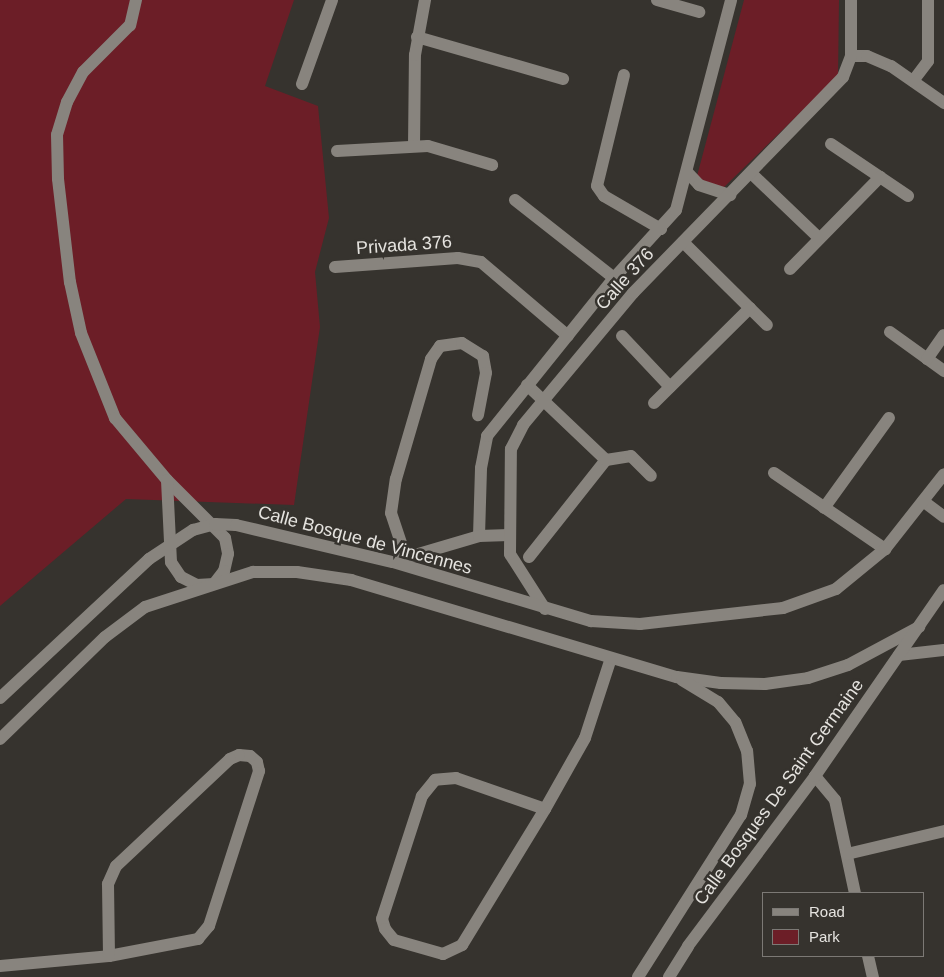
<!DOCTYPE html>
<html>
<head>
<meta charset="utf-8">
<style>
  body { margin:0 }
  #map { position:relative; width:944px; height:977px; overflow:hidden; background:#36332e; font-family:Helvetica,sans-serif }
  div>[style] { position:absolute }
  .green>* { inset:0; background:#6c1e27 }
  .street>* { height:12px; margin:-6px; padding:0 6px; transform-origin:6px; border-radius:6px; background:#88847e }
  .secondary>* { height:12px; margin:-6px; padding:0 6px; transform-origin:6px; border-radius:6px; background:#88847e }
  span { translate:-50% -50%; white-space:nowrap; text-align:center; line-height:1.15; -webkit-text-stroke:5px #36332e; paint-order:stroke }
  .street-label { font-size:18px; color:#e5e3df }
  .legend { position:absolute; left:762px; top:892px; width:162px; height:65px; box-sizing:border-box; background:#36332e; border:1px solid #7c7975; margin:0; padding:6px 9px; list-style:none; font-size:15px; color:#e5e3df }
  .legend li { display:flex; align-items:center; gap:10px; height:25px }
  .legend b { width:25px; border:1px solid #7c7975 }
</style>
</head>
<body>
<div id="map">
  <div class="green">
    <div style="clip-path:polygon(0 0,294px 0,265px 86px,318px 106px,329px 218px,315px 272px,320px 327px,294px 505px,126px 499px,0 606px)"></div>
    <div style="clip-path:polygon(744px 0,839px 0,838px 76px,719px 192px,697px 176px)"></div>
  </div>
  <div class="street">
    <div style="left:657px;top:0;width:44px;rotate:15.9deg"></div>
    <div style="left:417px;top:37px;width:152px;rotate:16deg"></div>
    <div style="left:851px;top:56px;width:16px"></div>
    <div style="left:867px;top:56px;width:26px;rotate:23deg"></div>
    <div style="left:891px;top:66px;width:65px;rotate:34.9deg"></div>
    <div style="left:624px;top:75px;width:114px;rotate:103.7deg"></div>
    <div style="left:597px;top:186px;width:12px;rotate:55deg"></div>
    <div style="left:604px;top:196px;width:66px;rotate:30.1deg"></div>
    <div style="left:913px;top:81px;width:25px;rotate:-53deg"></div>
    <div style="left:928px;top:61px;width:61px;rotate:-90deg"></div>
    <div style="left:302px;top:84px;width:89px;rotate:-70.3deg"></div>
    <div style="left:831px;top:144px;width:93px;rotate:34deg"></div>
    <div style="left:414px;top:146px;width:91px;rotate:-89.4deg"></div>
    <div style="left:415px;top:55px;width:56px;rotate:-79.7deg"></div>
    <div style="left:337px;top:151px;width:91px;rotate:-3.1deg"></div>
    <div style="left:428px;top:146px;width:67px;rotate:16.5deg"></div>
    <div style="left:688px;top:173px;width:16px;rotate:47deg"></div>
    <div style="left:699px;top:185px;width:33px;rotate:18deg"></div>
    <div style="left:752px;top:174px;width:93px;rotate:43.7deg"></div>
    <div style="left:515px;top:200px;width:126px;rotate:38.2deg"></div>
    <div style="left:683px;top:242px;width:118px;rotate:44.7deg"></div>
    <div style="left:335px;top:267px;width:123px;rotate:-4.2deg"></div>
    <div style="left:458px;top:258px;width:23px;rotate:10deg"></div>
    <div style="left:481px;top:262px;width:114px;rotate:40.4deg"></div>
    <div style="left:790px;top:269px;width:129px;rotate:-45.6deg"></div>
    <div style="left:890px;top:332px;width:67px;rotate:35.8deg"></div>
    <div style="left:622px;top:336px;width:70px;rotate:46.7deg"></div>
    <div style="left:927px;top:359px;width:29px;rotate:-55deg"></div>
    <div style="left:527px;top:385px;width:109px;rotate:43.5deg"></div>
    <div style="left:654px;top:403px;width:135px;rotate:-44.7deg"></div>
    <div style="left:774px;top:473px;width:135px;rotate:34.4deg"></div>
    <div style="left:824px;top:508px;width:111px;rotate:-54.2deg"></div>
    <div style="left:479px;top:536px;width:68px;rotate:-88.3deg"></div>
    <div style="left:481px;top:468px;width:33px;rotate:-79deg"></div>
    <div style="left:487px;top:436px;width:203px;rotate:-51.2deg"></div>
    <div style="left:614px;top:278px;width:92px;rotate:-47.6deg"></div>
    <div style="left:676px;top:210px;width:217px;rotate:-75.3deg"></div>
    <div style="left:529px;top:557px;width:124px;rotate:-51.6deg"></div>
    <div style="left:606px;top:460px;width:25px;rotate:-9deg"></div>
    <div style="left:631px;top:456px;width:28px;rotate:45deg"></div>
    <div style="left:406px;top:558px;width:47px;rotate:-108.4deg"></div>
    <div style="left:391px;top:513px;width:34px;rotate:-82deg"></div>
    <div style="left:396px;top:479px;width:125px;rotate:-73.7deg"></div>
    <div style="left:431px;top:359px;width:16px;rotate:-55deg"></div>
    <div style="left:440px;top:346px;width:22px;rotate:-8deg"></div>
    <div style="left:462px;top:343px;width:25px;rotate:32deg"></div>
    <div style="left:483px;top:356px;width:17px;rotate:80deg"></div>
    <div style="left:486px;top:373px;width:43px;rotate:100.8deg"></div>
    <div style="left:398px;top:560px;width:84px;rotate:-16.5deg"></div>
    <div style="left:479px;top:536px;width:30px;rotate:-2deg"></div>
    <div style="left:545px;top:609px;width:65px;rotate:-122.5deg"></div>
    <div style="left:510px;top:554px;width:105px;rotate:-89.5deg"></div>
    <div style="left:511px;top:449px;width:27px;rotate:-63deg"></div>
    <div style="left:523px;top:425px;width:172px;rotate:-50.2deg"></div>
    <div style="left:633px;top:293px;width:301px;rotate:-45.8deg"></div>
    <div style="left:843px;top:77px;width:22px;rotate:-69deg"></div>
    <div style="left:851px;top:56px;width:56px;rotate:-90deg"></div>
    <div style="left:899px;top:655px;width:45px;rotate:-6.3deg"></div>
    <div style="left:815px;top:776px;width:31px;rotate:50deg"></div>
    <div style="left:835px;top:800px;width:95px;rotate:77.9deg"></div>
    <div style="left:545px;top:809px;width:94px;rotate:-160.8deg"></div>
    <div style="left:456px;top:778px;width:21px;rotate:175deg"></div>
    <div style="left:435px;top:780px;width:21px;rotate:129deg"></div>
    <div style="left:422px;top:796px;width:129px;rotate:108deg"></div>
    <div style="left:382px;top:919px;width:10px;rotate:73deg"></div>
    <div style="left:385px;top:929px;width:14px;rotate:51deg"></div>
    <div style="left:394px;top:940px;width:51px;rotate:15.9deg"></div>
    <div style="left:443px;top:954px;width:21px;rotate:-25deg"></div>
    <div style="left:462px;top:945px;width:159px;rotate:-58.6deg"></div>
    <div style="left:545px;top:809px;width:81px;rotate:-60.6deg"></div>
    <div style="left:585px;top:738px;width:84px;rotate:-72deg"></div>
    <div style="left:847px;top:854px;width:100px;rotate:-13.3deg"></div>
    <div style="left:868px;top:956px;width:22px;rotate:77deg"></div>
    <div style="left:0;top:966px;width:109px;rotate:-5.2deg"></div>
    <div style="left:109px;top:956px;width:91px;rotate:-10.8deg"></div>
    <div style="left:198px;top:939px;width:17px;rotate:-50deg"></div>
    <div style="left:209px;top:926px;width:163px;rotate:-72.1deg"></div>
    <div style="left:259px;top:771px;width:9px;rotate:-103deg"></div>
    <div style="left:257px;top:762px;width:9px;rotate:-139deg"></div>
    <div style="left:250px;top:756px;width:11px;rotate:-175deg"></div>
    <div style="left:239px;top:755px;width:10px;rotate:156deg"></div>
    <div style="left:230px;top:759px;width:156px;rotate:136.8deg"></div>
    <div style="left:116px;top:866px;width:20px;rotate:114deg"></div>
    <div style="left:108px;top:884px;width:72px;rotate:89.2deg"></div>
  </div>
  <div class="secondary">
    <div style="left:136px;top:0;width:26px;rotate:103deg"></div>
    <div style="left:130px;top:25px;width:66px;rotate:135deg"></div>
    <div style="left:83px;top:72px;width:34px;rotate:118deg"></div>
    <div style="left:67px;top:102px;width:34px;rotate:107deg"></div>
    <div style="left:57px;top:135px;width:44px;rotate:88.7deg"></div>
    <div style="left:58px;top:179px;width:104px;rotate:83.4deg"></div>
    <div style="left:70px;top:282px;width:52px;rotate:77.8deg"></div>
    <div style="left:81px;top:333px;width:92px;rotate:68.2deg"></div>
    <div style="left:115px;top:418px;width:81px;rotate:50deg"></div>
    <div style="left:167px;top:480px;width:82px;rotate:45deg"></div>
    <div style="left:225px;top:538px;width:16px;rotate:79deg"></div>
    <div style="left:228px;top:554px;width:17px;rotate:103deg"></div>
    <div style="left:224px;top:571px;width:16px;rotate:128deg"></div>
    <div style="left:214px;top:584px;width:17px;rotate:177deg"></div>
    <div style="left:197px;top:585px;width:18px;rotate:-153deg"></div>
    <div style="left:181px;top:577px;width:18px;rotate:-124deg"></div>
    <div style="left:171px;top:562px;width:82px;rotate:-92.8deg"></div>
    <div style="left:923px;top:501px;width:26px;rotate:37deg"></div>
    <div style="left:0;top:698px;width:204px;rotate:-43deg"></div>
    <div style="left:149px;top:559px;width:53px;rotate:-33.4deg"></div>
    <div style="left:193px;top:530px;width:23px;rotate:-15deg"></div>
    <div style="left:215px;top:524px;width:21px;rotate:3deg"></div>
    <div style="left:236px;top:525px;width:161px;rotate:13.3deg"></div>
    <div style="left:393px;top:562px;width:207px;rotate:16.6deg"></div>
    <div style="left:591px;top:621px;width:49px;rotate:3.5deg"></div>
    <div style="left:640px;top:624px;width:144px;rotate:-6.4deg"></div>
    <div style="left:783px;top:608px;width:56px;rotate:-19.7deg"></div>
    <div style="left:836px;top:589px;width:63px;rotate:-39.2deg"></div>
    <div style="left:885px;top:549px;width:95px;rotate:-51.8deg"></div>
    <div style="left:0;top:739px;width:146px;rotate:-44.2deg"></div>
    <div style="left:105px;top:637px;width:50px;rotate:-36.9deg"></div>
    <div style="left:145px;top:607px;width:114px;rotate:-18deg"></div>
    <div style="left:253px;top:572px;width:44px"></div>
    <div style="left:297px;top:572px;width:55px;rotate:8.4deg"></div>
    <div style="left:351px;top:580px;width:340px;rotate:16.6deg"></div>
    <div style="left:677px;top:677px;width:44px;rotate:7.8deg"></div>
    <div style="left:721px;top:683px;width:44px;rotate:1.3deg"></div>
    <div style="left:765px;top:684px;width:43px;rotate:-7.9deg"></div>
    <div style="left:808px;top:678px;width:42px;rotate:-18deg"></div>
    <div style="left:848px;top:665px;width:81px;rotate:-28.2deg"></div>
    <div style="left:638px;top:977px;width:192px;rotate:-57.6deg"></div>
    <div style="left:741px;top:815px;width:32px;rotate:-74deg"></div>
    <div style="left:750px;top:784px;width:33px;rotate:-95deg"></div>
    <div style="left:747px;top:751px;width:31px;rotate:-112deg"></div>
    <div style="left:735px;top:722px;width:26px;rotate:-130deg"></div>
    <div style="left:718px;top:702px;width:42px;rotate:-148.6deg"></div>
    <div style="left:669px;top:977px;width:36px;rotate:-58deg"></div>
    <div style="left:688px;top:946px;width:212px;rotate:-53.2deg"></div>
    <div style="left:815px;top:776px;width:226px;rotate:-55.3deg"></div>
  </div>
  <div class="street-label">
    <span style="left:404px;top:245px;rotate:-4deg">Privada 376</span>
    <span style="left:625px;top:279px;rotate:-48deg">Calle 376</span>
    <span style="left:365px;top:540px;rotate:15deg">Calle Bosque de Vincennes</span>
    <span style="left:779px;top:792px;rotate:-54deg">Calle Bosques De Saint Germaine</span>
  </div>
  <ul class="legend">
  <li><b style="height:6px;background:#88847e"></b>Road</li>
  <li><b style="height:14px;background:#6c1e27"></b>Park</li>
  </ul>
</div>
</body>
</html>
